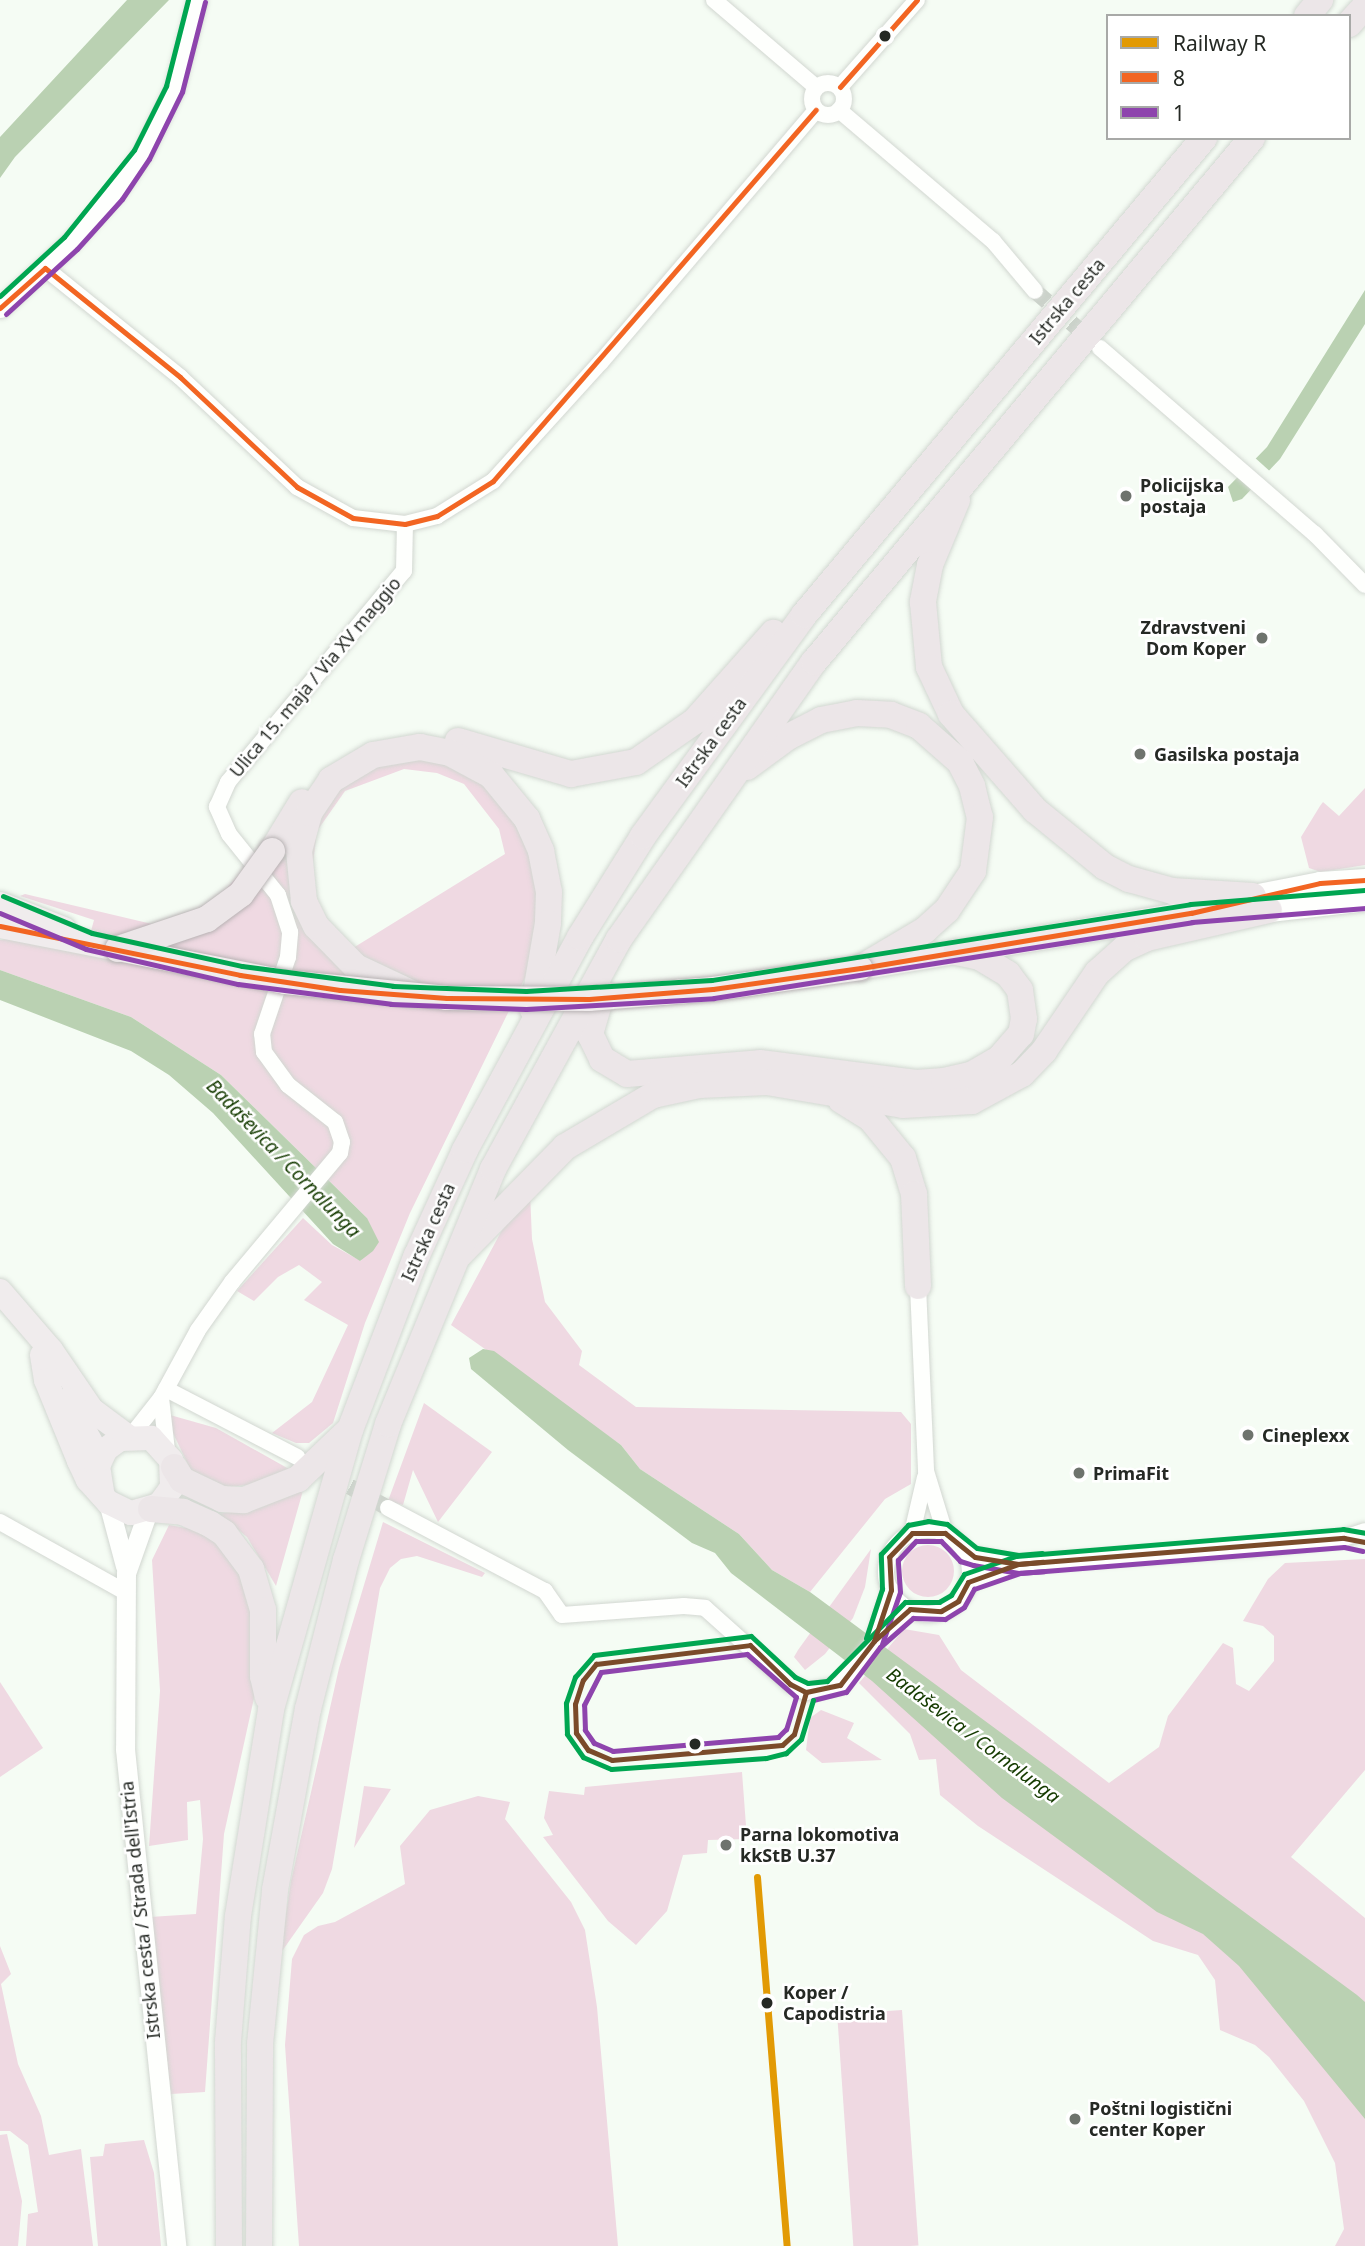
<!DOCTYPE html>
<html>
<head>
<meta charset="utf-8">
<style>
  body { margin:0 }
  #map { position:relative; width:1365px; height:2246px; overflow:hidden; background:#f5fcf4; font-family:"Noto Sans",sans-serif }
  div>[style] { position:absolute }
  .green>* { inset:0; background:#efd9e2; transform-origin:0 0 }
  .round { border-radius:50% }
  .water>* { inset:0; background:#bad1b2 }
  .pier>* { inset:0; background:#f5fcf4; transform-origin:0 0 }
  .minor-tunnel>* { height:16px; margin-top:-8px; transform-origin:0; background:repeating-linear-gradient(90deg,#cbd2ca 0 16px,transparent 0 24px) }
  .roads { filter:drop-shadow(0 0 2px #d2d7d1) drop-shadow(0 0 2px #d2d7d1) }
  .minor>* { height:16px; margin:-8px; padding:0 8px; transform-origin:8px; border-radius:8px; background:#fefffd }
  .minor>.ring { margin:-8px; padding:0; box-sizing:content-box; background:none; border:16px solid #fefffd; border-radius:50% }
  .tertiary>* { height:19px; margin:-9.5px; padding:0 9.5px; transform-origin:9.5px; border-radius:9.5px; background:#fefffd }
  .secondary>* { height:23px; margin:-11.5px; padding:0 11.5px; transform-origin:11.5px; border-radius:11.5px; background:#fefffd }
  .primary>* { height:24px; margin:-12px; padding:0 12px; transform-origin:12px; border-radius:12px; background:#f0eced }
  .trunk>* { height:26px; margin:-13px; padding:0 13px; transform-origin:13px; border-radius:13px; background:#ece6e8 }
  .bridges { filter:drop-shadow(0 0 2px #b8b3b4) drop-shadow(0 0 2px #b8b3b4) }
  .primary-bridge>* { height:24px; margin:-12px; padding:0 12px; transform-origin:12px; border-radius:12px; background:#f0eced }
  .trunk-bridge>* { height:26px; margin:-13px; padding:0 13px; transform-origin:13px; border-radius:13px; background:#ece6e8 }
  .bus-1>* { height:5px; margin:-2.5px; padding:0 2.5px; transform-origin:2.5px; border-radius:2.5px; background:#f26522 }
  .bus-2>* { height:5px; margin:-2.5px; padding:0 2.5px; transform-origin:2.5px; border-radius:2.5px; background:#8e44ad }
  .bus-3>* { height:5px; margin:-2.5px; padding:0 2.5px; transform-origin:2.5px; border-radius:2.5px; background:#00a651 }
  .bus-4>* { height:5px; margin:-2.5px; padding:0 2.5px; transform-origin:2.5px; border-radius:2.5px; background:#7a4b2a }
  .rail-1>* { height:7px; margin:-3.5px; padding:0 3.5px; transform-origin:3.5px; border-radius:3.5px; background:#e29a04 }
  .dots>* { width:19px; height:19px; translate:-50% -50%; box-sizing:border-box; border:4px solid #fff; border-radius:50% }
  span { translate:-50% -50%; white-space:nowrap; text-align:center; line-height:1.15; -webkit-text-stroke:5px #fff; paint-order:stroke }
  .street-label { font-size:18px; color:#252924 }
  .poi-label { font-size:18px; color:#252924; font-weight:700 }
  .left { translate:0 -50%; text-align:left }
  .right { translate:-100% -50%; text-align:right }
  .stop-label { font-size:18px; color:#252924; font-weight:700 }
  .water-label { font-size:19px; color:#153b00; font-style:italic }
  .legend { position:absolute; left:1106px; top:14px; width:245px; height:126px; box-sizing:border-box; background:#fff; border:2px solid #a8a9a7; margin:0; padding:9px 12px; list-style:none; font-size:21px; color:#252924 }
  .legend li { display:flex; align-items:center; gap:14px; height:35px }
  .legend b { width:35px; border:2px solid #a8a9a7 }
</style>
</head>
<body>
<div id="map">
  <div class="green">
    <div style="clip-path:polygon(evenodd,419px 754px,467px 769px,507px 805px,531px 860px,540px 909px,526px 976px,410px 1213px,365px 1323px,333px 1423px,309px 1443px,296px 1443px,272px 1433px,312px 1402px,348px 1325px,304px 1300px,322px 1282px,299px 1265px,278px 1277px,254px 1301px,237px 1291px,303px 1218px,332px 1245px,361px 1261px,367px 1218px,221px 1075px,131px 1017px,0 970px,0 940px,16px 938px,85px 953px,94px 920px,20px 896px,25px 894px,152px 924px,174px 921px,216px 900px,246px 867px,365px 766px,419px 754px,404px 769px,437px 773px,464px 784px,499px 829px,505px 854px,353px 948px,327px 924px,310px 887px,317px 831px,345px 791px,404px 769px)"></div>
    <div style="clip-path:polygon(1365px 788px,1365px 865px,1321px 872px,1309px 868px,1301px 837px,1320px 806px,1323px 802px,1339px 816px)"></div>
    <div style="clip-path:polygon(530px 1192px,532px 1239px,545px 1302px,582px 1351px,579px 1365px,636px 1407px,901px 1412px,911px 1424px,911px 1484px,885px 1499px,810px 1592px,772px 1570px,739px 1534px,640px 1469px,621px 1445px,451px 1325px,502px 1230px)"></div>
    <div style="clip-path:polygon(424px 1403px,492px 1452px,438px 1522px,413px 1470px,403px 1505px,388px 1501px)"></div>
    <div style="clip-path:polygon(170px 1415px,216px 1428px,289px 1469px,262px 1484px,225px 1487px,193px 1475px,172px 1431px)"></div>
    <div style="clip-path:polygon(304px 1487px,276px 1586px,247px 1537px,219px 1514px,248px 1508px)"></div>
    <div style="clip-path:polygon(383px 1522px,485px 1573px,482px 1577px,417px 1556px,401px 1559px,390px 1568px,380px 1588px,332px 1869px,323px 1893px,280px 1954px,291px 1881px,339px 1668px)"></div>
    <div style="clip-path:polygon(169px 1525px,198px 1530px,218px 1542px,250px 1587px,258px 1680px,224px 1834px,205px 2092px,171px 2094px,150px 1917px,196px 1914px,203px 1839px,200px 1800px,187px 1802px,188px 1840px,149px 1846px,160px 1691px,152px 1560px)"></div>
    <div class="round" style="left:902px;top:1545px;width:52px;height:52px"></div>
    <div style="clip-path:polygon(871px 1549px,865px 1587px,853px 1618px,825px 1654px,805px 1670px,794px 1657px,798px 1650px)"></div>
    <div style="clip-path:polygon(1365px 1559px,1365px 1770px,1291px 1857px,1365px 1918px,1365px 2246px,1335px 2246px,1344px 2229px,1335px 2163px,1304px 2101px,1269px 2057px,1255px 2045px,1220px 2030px,1215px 1980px,1198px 1955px,1153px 1941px,978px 1826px,940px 1795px,936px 1759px,919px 1760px,910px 1734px,859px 1683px,904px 1629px,939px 1635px,961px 1670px,1109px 1783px,1159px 1747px,1168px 1716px,1223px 1643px,1233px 1648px,1236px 1684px,1249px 1691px,1274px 1661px,1274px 1636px,1263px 1626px,1243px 1621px,1268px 1579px,1285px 1563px)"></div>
    <div style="clip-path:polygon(0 1682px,43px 1748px,0 1777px)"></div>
    <div style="clip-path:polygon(821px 1710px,854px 1723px,847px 1738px,882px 1760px,822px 1763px,806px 1750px,810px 1718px)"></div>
    <div style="clip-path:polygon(742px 1772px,747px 1839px,708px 1840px,707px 1853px,683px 1855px,667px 1911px,636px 1945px,608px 1921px,543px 1837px,553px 1835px,544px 1818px,549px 1791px,584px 1795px,585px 1787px)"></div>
    <div style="clip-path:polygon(364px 1786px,391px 1789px,354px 1848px)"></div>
    <div style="clip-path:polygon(478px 1796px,510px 1802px,505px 1819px,571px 1902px,585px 1930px,597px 2007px,618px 2246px,299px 2246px,285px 2045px,292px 1959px,304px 1935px,318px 1926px,335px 1922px,405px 1884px,400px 1846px,430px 1810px)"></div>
    <div style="clip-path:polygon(0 1946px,11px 1974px,1px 1984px,18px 2064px,41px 2116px,49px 2155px,81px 2149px,93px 2246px,26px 2246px,28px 2214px,38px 2212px,28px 2145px,10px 2131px,0 2131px)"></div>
    <div style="left:902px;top:2010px;width:236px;height:65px;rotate:86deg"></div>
    <div style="clip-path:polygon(7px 2134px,22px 2201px,18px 2246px,0 2246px,0 2135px)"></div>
    <div style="clip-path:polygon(144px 2140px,154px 2173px,161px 2246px,98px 2246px,90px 2157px,103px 2156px,105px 2144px)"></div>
  </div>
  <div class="water">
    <div style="clip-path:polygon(127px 0,169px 0,15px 157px,0 178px,0 137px)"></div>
    <div style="clip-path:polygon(1365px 290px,1365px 324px,1280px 459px,1242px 499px,1233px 502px,1228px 487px,1267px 447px)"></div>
    <div style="clip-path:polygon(0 970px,131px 1017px,221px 1075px,367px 1218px,379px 1242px,373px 1251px,360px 1261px,333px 1244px,213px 1113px,169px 1075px,131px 1051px,0 1000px)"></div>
    <div style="clip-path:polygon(483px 1349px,494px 1351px,621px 1445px,640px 1469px,739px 1534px,772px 1570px,810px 1592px,1357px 1995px,1365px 2002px,1365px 2119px,1239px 1966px,1203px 1934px,1157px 1912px,1002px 1798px,872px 1681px,731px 1573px,715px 1553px,692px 1543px,568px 1450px,471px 1369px,469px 1358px)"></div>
  </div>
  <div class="pier">
    <div style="left:1253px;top:456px;width:25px;height:22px;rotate:42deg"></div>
  </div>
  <div class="minor-tunnel">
    <div style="left:1035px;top:291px;width:77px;rotate:41.3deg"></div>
    <div style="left:329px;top:1475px;width:68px;rotate:29.2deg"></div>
  </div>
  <div class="roads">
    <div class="minor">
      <div style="left:714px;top:0;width:134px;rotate:40.5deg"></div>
      <div class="ring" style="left:812px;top:83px;width:16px;height:16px"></div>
      <div style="left:840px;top:87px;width:116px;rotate:-48.5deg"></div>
      <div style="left:839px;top:110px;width:202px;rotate:40.4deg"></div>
      <div style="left:993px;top:241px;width:65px;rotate:50deg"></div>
      <div style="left:45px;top:268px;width:174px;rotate:38.9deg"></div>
      <div style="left:180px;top:377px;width:161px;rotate:43.2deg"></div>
      <div style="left:297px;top:487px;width:64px;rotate:29deg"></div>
      <div style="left:353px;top:518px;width:52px;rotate:6.6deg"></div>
      <div style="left:405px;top:524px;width:33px;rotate:-14deg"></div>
      <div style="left:437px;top:516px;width:66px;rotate:-32deg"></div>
      <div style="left:493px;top:481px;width:161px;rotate:-47.8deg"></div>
      <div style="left:601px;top:362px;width:331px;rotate:-49.5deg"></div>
      <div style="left:1100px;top:348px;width:284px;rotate:40.9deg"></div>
      <div style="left:1315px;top:534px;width:71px;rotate:45.6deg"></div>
      <div style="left:918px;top:1286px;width:185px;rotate:87.5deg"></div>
      <div style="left:926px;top:1471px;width:65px;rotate:73deg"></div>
      <div style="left:166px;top:1389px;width:148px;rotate:27.4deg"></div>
      <div style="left:161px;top:1398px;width:53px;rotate:83.5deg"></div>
      <div style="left:131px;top:1436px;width:48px;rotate:-51.7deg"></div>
      <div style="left:161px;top:1398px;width:77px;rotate:-61.4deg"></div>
      <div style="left:198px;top:1330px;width:59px;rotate:-54.7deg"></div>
      <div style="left:232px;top:1282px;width:168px;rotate:-50.1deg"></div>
      <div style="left:340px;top:1153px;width:11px;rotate:-80deg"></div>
      <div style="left:342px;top:1142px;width:21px;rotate:-109deg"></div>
      <div style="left:335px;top:1122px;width:60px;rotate:-141.8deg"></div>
      <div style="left:288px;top:1085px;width:41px;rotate:-126deg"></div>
      <div style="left:264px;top:1052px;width:18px;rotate:-96deg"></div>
      <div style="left:262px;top:1034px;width:81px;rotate:-71.3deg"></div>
      <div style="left:288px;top:957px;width:25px;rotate:-85deg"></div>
      <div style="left:290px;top:932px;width:39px;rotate:-108deg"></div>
      <div style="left:278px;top:895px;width:78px;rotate:-128.8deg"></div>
      <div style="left:229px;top:834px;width:30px;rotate:-114deg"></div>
      <div style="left:217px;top:807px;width:27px;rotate:-66deg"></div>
      <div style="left:228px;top:782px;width:275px;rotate:-50.2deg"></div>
      <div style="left:404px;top:571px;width:47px;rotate:-88.8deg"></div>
      <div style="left:388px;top:1508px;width:178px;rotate:27.9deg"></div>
      <div style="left:545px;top:1591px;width:29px;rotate:55deg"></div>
      <div style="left:562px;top:1615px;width:122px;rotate:-4.2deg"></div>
      <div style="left:684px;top:1606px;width:21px;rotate:5deg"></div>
      <div style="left:705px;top:1608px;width:114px;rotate:41.8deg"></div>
      <div style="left:790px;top:1684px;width:18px;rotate:27deg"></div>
      <div style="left:806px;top:1692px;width:35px;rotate:-12deg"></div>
      <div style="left:840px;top:1685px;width:56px;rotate:-52.3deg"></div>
      <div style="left:874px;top:1641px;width:48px;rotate:-41.6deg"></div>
      <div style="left:0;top:1522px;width:143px;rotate:29.2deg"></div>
      <div class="ring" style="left:886px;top:1530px;width:68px;height:68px"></div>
      <div style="left:912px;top:1533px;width:57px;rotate:-76.9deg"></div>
      <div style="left:966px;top:1554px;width:53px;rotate:10.9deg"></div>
      <div style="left:1018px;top:1564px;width:232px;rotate:-4deg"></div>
      <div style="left:1249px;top:1548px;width:96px;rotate:-6deg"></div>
      <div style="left:1344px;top:1538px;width:22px;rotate:-18deg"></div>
      <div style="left:968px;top:1582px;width:53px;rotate:-19.8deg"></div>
      <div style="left:875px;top:1638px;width:51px;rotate:-71.6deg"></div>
    </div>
    <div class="tertiary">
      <div style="left:0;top:308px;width:96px;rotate:-42.9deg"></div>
      <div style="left:70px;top:243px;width:67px;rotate:-48deg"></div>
      <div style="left:115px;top:193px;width:47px;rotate:-55.3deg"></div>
      <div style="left:142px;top:154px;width:72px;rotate:-63.8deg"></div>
      <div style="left:174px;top:89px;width:92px;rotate:-75.5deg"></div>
      <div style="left:108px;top:1502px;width:66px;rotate:75.1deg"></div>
      <div style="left:148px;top:1511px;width:66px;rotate:109.5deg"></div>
      <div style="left:126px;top:1573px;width:176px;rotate:90.3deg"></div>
      <div style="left:125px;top:1749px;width:500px;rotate:84.1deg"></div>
    </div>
    <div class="secondary">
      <div style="left:1253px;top:896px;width:68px;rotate:-11deg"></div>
      <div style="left:1320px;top:883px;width:45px;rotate:-3.8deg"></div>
      <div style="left:1269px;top:910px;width:97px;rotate:-6.5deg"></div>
    </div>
    <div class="primary">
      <div style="left:0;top:904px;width:69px;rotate:21.3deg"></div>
      <div style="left:0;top:926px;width:120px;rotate:11deg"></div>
      <div style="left:865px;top:967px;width:330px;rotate:-9.4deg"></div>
      <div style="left:1191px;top:913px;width:57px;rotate:-15.3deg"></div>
      <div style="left:0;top:1291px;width:78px;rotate:49.2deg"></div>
      <div style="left:51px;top:1350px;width:73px;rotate:55.7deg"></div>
      <div style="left:92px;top:1410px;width:44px;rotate:36.6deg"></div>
      <div style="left:42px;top:1355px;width:25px;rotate:81deg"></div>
      <div style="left:46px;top:1380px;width:87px;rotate:67.8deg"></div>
      <div style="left:79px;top:1461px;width:21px;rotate:65deg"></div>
      <div style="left:88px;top:1480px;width:30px;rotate:48deg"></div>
      <div style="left:108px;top:1502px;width:25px;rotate:26deg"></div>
      <div style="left:131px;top:1513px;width:29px;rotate:-16deg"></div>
      <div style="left:159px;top:1505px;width:22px;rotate:-54deg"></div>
      <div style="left:172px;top:1487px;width:27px;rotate:-92deg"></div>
      <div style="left:171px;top:1460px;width:30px;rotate:-132deg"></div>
      <div style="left:151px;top:1438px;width:31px;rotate:178deg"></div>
      <div style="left:120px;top:1439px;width:17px;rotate:144deg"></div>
      <div style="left:106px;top:1449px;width:19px;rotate:115deg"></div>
      <div style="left:98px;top:1466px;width:30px;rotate:81deg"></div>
      <div style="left:68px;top:1400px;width:67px;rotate:61.5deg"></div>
    </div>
    <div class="trunk">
      <div style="left:1307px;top:16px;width:21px;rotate:-51deg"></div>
      <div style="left:1349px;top:24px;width:24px;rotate:-48deg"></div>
      <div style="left:957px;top:500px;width:70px;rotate:112.6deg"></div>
      <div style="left:930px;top:565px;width:38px;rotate:101deg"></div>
      <div style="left:923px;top:602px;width:65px;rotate:84.7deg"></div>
      <div style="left:929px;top:667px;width:52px;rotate:64.9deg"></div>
      <div style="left:951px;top:714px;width:128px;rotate:48.8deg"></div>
      <div style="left:1035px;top:810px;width:90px;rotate:39.2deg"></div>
      <div style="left:1105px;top:867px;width:27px;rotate:27deg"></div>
      <div style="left:1129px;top:879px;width:45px;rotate:15.6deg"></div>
      <div style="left:1172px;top:891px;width:81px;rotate:3.5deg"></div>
      <div style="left:458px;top:741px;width:118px;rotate:16.3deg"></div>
      <div style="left:571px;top:774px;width:66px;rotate:-10.5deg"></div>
      <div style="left:636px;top:762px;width:72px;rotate:-34.8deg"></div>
      <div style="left:695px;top:721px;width:118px;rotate:-48.4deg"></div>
      <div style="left:747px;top:767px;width:51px;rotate:-36.2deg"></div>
      <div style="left:788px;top:737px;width:37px;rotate:-27deg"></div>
      <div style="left:821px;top:720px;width:37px;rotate:-11deg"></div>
      <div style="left:857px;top:713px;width:34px;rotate:3deg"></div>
      <div style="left:891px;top:715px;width:30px;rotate:21deg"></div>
      <div style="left:919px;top:726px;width:55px;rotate:41.3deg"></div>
      <div style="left:960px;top:762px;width:27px;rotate:63deg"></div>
      <div style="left:972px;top:786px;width:32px;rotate:76deg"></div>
      <div style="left:980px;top:817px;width:54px;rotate:97.4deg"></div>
      <div style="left:973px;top:871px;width:47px;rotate:123.7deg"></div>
      <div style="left:947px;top:910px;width:30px;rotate:138deg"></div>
      <div style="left:925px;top:930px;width:74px;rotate:149.3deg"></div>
      <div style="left:272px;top:851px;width:57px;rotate:-58.5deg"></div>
      <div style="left:411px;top:993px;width:61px;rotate:-154.7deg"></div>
      <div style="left:356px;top:967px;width:57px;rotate:-134.3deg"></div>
      <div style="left:316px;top:926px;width:28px;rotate:-116deg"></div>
      <div style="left:304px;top:901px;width:50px;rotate:-95.7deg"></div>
      <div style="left:299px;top:851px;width:39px;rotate:-75deg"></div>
      <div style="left:309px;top:813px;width:40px;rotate:-56deg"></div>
      <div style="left:331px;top:780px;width:49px;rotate:-30.8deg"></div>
      <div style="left:373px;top:755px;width:48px;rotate:-9.7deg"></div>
      <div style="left:420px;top:747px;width:31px;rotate:11deg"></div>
      <div style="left:450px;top:753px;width:47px;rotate:28.2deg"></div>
      <div style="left:491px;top:775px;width:57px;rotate:50.7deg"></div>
      <div style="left:527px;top:819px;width:35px;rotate:66deg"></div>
      <div style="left:541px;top:851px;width:42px;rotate:79deg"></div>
      <div style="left:549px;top:892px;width:31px;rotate:92deg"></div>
      <div style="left:548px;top:923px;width:88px;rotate:99.8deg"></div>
      <div style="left:602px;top:993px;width:43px;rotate:106.3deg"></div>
      <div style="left:590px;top:1034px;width:28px;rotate:64deg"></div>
      <div style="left:602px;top:1059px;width:29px;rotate:31deg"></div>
      <div style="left:627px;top:1074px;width:133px;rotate:-4.7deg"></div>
      <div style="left:760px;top:1063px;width:157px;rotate:7.3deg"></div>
      <div style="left:916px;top:1083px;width:28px;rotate:-4deg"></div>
      <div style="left:944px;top:1081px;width:28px;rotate:-13deg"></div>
      <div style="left:971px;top:1075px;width:32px;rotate:-30deg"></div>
      <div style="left:999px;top:1059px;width:33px;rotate:-49deg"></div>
      <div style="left:1021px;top:1034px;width:15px;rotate:-79deg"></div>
      <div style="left:1024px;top:1019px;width:29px;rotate:-98deg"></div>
      <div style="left:1020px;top:990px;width:20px;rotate:-127deg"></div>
      <div style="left:1008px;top:974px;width:33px;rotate:-149deg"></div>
      <div style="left:980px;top:957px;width:24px;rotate:-168deg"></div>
      <div style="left:841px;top:1100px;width:36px;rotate:32deg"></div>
      <div style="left:871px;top:1119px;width:50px;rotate:50.6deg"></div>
      <div style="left:903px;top:1158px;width:38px;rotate:73deg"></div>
      <div style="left:914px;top:1194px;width:92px;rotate:87.5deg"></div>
      <div style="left:458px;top:1256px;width:153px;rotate:-45.5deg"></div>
      <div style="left:565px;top:1147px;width:102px;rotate:-30.6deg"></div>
      <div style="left:653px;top:1095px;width:47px;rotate:-12.3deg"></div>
      <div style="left:699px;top:1085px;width:68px;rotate:-2.5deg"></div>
      <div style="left:767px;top:1082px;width:138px;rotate:9.6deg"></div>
      <div style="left:903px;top:1105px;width:69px;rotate:-3.3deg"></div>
      <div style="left:972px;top:1101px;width:57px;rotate:-28.4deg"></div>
      <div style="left:1022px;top:1074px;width:32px;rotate:-46deg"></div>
      <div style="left:1044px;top:1051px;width:94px;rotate:-55.8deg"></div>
      <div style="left:1097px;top:973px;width:38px;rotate:-42deg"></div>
      <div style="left:1125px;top:948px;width:24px;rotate:-24deg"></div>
      <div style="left:1147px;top:938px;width:125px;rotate:-12.9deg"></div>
      <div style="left:174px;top:1467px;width:15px;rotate:58deg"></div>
      <div style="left:182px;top:1480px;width:44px;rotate:25.4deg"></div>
      <div style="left:222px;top:1499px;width:22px;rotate:3deg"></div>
      <div style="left:244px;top:1500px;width:58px;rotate:-21.3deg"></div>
      <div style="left:298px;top:1479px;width:66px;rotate:-43.8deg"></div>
      <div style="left:151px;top:1509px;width:32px;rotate:5deg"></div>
      <div style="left:183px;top:1512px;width:30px;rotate:24deg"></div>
      <div style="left:210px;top:1524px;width:17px;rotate:33deg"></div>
      <div style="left:224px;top:1533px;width:45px;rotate:53.1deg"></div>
      <div style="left:251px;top:1569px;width:43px;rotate:73.7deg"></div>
      <div style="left:263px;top:1610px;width:66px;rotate:90deg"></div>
      <div style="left:263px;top:1676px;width:22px;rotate:77deg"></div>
      <div style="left:229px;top:2246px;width:204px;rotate:-90.3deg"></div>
      <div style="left:228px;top:2042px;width:126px;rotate:-85.5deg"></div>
      <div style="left:238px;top:1916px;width:210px;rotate:-80.9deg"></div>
      <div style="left:271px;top:1709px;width:290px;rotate:-74.2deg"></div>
      <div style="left:350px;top:1430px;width:187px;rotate:-69.1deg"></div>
      <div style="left:417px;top:1255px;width:115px;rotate:-65.4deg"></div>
      <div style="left:465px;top:1150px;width:242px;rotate:-61.6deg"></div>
      <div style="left:580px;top:937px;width:119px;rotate:-58deg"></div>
      <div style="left:643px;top:836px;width:273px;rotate:-53.9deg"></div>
      <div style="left:804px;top:615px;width:623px;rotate:-50.02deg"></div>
      <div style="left:259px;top:2246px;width:202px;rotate:-89.7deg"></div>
      <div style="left:260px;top:2044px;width:155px;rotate:-84.4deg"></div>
      <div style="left:275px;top:1890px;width:184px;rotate:-79.7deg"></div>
      <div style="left:308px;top:1709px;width:154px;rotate:-75.7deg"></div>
      <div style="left:346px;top:1560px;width:142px;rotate:-72.8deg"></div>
      <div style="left:388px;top:1424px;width:276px;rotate:-67.6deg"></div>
      <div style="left:493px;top:1169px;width:262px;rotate:-61.3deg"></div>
      <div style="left:619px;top:939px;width:339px;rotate:-54.9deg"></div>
      <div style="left:814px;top:662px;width:683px;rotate:-50.11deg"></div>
    </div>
  </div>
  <div class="bridges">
    <div class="primary-bridge">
      <div style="left:118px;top:949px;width:170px;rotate:11.2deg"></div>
      <div style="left:285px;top:982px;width:163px;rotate:5.6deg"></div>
      <div style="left:447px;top:998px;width:142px;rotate:0.4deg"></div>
      <div style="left:589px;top:999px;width:124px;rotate:-4.6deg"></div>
      <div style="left:713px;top:989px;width:149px;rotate:-8.1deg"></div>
    </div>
    <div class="trunk-bridge">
      <div style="left:118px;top:949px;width:94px;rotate:-18.6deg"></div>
      <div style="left:207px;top:919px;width:42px;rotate:-36.3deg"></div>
      <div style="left:241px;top:894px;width:53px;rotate:-54.2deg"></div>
    </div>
  </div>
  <div class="bus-1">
    <div style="left:840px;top:87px;width:116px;rotate:-48.5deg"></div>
    <div style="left:45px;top:268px;width:174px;rotate:38.9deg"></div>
    <div style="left:180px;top:377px;width:161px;rotate:43.2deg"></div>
    <div style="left:297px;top:487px;width:64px;rotate:29deg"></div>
    <div style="left:353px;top:518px;width:52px;rotate:6.6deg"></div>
    <div style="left:405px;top:524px;width:33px;rotate:-14deg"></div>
    <div style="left:437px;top:516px;width:66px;rotate:-32deg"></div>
    <div style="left:493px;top:481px;width:492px;rotate:-49deg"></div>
    <div style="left:0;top:308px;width:60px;rotate:-41.6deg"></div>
    <div style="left:0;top:926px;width:245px;rotate:11.5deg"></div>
    <div style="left:240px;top:975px;width:101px;rotate:8.5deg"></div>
    <div style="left:340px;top:990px;width:107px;rotate:4.3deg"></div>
    <div style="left:447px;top:998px;width:142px;rotate:0.4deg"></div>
    <div style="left:589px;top:999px;width:124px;rotate:-4.6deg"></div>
    <div style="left:713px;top:989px;width:149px;rotate:-8.1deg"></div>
    <div style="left:861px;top:968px;width:335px;rotate:-9.5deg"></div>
    <div style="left:1191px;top:913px;width:132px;rotate:-13.1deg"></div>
    <div style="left:1320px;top:883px;width:45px;rotate:-3.8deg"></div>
  </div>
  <div class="bus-2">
    <div style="left:6px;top:314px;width:96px;rotate:-42.5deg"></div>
    <div style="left:77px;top:249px;width:67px;rotate:-48deg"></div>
    <div style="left:122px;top:199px;width:48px;rotate:-56deg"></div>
    <div style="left:149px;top:159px;width:75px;rotate:-63.8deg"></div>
    <div style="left:182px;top:92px;width:93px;rotate:-75.7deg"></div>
    <div style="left:0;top:913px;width:93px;rotate:22.7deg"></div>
    <div style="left:86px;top:949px;width:156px;rotate:13deg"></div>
    <div style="left:238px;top:984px;width:154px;rotate:7.4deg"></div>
    <div style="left:391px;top:1004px;width:135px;rotate:2.1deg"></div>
    <div style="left:526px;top:1009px;width:188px;rotate:-3.3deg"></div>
    <div style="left:714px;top:998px;width:484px;rotate:-9deg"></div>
    <div style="left:1192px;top:922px;width:174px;rotate:-4.6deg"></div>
    <div style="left:882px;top:1644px;width:55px;rotate:-70.9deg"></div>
    <div style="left:900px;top:1592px;width:32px;rotate:-94deg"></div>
    <div style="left:898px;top:1560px;width:26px;rotate:-47deg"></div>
    <div style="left:916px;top:1541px;width:25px"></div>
    <div style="left:941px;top:1541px;width:28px;rotate:46deg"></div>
    <div style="left:960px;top:1561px;width:14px;rotate:17deg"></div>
    <div style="left:973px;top:1565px;width:46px;rotate:10.1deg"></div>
    <div style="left:1018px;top:1573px;width:26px;rotate:-4deg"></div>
    <div style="left:747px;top:1654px;width:65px;rotate:41.3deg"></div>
    <div style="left:796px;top:1697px;width:34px;rotate:107deg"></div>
    <div style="left:786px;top:1729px;width:11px;rotate:135deg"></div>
    <div style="left:778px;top:1737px;width:166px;rotate:175.2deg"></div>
    <div style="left:613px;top:1751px;width:21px;rotate:-157deg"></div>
    <div style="left:594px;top:1743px;width:16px;rotate:-125deg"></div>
    <div style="left:585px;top:1730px;width:25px;rotate:-92deg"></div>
    <div style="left:584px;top:1705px;width:37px;rotate:-63deg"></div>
    <div style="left:601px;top:1672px;width:147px;rotate:-7deg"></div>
    <div style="left:813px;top:1700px;width:34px;rotate:-14deg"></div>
    <div style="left:846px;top:1692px;width:56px;rotate:-52.9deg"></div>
    <div style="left:880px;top:1647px;width:44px;rotate:-41.3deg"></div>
    <div style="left:913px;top:1618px;width:32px;rotate:2deg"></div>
    <div style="left:945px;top:1619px;width:22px;rotate:-32deg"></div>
    <div style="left:964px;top:1607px;width:21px;rotate:-61deg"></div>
    <div style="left:974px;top:1589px;width:49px;rotate:-19.2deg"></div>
    <div style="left:1020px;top:1573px;width:325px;rotate:-4.6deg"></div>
    <div style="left:1344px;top:1547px;width:19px;rotate:12deg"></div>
  </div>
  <div class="bus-3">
    <div style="left:0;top:296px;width:87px;rotate:-42.7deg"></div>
    <div style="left:64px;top:237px;width:112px;rotate:-51.2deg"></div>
    <div style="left:134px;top:150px;width:72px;rotate:-63.4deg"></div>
    <div style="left:166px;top:86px;width:89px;rotate:-75.7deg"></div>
    <div style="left:3px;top:896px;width:96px;rotate:22.6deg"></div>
    <div style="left:92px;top:933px;width:154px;rotate:12.4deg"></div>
    <div style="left:242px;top:966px;width:152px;rotate:7.5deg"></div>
    <div style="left:393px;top:986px;width:133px;rotate:2.2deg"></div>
    <div style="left:526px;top:991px;width:186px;rotate:-3.4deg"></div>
    <div style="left:712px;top:980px;width:484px;rotate:-9deg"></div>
    <div style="left:1190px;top:904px;width:175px;rotate:-4.6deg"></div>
    <div style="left:866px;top:1638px;width:52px;rotate:-71.9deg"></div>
    <div style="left:882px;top:1589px;width:35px;rotate:-92deg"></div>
    <div style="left:881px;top:1554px;width:40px;rotate:-47deg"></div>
    <div style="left:908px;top:1525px;width:20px;rotate:-11deg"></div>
    <div style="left:928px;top:1521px;width:19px;rotate:9deg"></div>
    <div style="left:947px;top:1524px;width:38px;rotate:39deg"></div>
    <div style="left:977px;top:1548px;width:42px;rotate:9.7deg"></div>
    <div style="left:1018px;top:1555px;width:24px;rotate:-5deg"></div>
    <div style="left:813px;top:1700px;width:41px;rotate:107.1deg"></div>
    <div style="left:801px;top:1739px;width:21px;rotate:137deg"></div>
    <div style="left:786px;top:1753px;width:21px;rotate:166deg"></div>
    <div style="left:766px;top:1758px;width:155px;rotate:175.9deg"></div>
    <div style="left:611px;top:1769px;width:30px;rotate:-157deg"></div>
    <div style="left:583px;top:1757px;width:28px;rotate:-125deg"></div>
    <div style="left:567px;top:1734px;width:31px;rotate:-92deg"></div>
    <div style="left:566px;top:1703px;width:28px;rotate:-71deg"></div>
    <div style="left:575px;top:1677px;width:29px;rotate:-49deg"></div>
    <div style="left:594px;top:1655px;width:158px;rotate:-6.9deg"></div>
    <div style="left:751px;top:1636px;width:60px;rotate:43deg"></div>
    <div style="left:795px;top:1677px;width:14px;rotate:25deg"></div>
    <div style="left:808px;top:1683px;width:19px;rotate:-6deg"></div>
    <div style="left:827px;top:1681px;width:111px;rotate:-45.4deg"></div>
    <div style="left:905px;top:1602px;width:34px"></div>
    <div style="left:939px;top:1602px;width:14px;rotate:-30deg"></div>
    <div style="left:951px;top:1595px;width:25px;rotate:-58deg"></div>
    <div style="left:964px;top:1574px;width:55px;rotate:-19.1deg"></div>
    <div style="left:1016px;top:1556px;width:328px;rotate:-4.7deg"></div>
    <div style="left:1343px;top:1529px;width:22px;rotate:10deg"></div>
  </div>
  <div class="bus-4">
    <div style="left:874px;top:1641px;width:54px;rotate:-71.6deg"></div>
    <div style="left:891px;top:1590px;width:33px;rotate:-93deg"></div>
    <div style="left:889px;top:1557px;width:33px;rotate:-46deg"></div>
    <div style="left:912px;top:1533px;width:33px"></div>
    <div style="left:945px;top:1533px;width:38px;rotate:39deg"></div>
    <div style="left:975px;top:1557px;width:44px;rotate:9.2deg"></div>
    <div style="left:1018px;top:1564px;width:25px;rotate:-5deg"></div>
    <div style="left:750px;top:1645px;width:56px;rotate:44.3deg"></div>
    <div style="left:790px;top:1684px;width:18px;rotate:27deg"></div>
    <div style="left:806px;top:1692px;width:44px;rotate:105.9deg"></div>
    <div style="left:794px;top:1734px;width:16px;rotate:137deg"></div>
    <div style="left:782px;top:1745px;width:171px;rotate:175deg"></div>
    <div style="left:612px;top:1760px;width:26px;rotate:-157deg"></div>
    <div style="left:588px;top:1750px;width:21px;rotate:-125deg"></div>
    <div style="left:576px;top:1733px;width:29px;rotate:-92deg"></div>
    <div style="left:575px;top:1704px;width:25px;rotate:-72deg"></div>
    <div style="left:583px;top:1680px;width:21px;rotate:-51deg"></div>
    <div style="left:596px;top:1664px;width:155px;rotate:-7deg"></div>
    <div style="left:806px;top:1692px;width:35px;rotate:-12deg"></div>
    <div style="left:840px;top:1685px;width:56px;rotate:-52.3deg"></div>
    <div style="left:874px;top:1641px;width:48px;rotate:-41.6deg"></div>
    <div style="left:910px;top:1609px;width:31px;rotate:4deg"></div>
    <div style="left:941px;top:1611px;width:20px;rotate:-30deg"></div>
    <div style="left:958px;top:1601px;width:21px;rotate:-62deg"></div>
    <div style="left:968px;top:1582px;width:53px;rotate:-19.8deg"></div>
    <div style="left:1018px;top:1564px;width:327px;rotate:-4.6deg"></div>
    <div style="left:1344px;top:1538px;width:21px;rotate:11deg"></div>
  </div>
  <div class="rail-1">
    <div style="left:757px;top:1877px;width:370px;rotate:85.4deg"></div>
  </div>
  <div class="dots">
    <div style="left:885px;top:36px;background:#252924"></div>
    <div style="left:1126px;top:496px;background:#6e736d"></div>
    <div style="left:1262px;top:638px;background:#6e736d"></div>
    <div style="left:1140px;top:754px;background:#6e736d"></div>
    <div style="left:1248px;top:1435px;background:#6e736d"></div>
    <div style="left:1079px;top:1473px;background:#6e736d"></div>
    <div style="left:695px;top:1744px;background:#252924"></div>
    <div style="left:726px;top:1845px;background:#6e736d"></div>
    <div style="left:767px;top:2003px;background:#252924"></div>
    <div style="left:1075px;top:2119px;background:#6e736d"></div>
  </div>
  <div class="street-label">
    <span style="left:1067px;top:301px;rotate:-50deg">Istrska cesta</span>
    <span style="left:315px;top:677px;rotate:-50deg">Ulica 15. maja / Via XV maggio</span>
    <span style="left:711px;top:742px;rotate:-54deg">Istrska cesta</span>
    <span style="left:428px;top:1232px;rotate:-66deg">Istrska cesta</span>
    <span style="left:140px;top:1910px;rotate:-96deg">Istrska cesta / Strada dell'Istria</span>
  </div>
  <div class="poi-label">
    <span class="left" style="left:1140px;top:496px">Policijska<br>postaja</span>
    <span class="right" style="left:1246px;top:638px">Zdravstveni<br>Dom Koper</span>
    <span class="left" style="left:1154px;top:754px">Gasilska postaja</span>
    <span class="left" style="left:1262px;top:1435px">Cineplexx</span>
    <span class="left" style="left:1093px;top:1473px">PrimaFit</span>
    <span class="left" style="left:740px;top:1845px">Parna lokomotiva<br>kkStB U.37</span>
    <span class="left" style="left:1089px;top:2119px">Poštni logistični<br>center Koper</span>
  </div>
  <div class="stop-label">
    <span class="left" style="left:783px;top:2003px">Koper /<br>Capodistria</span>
  </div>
  <div class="water-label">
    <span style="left:283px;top:1159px;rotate:46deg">Badaševica / Cornalunga</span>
    <span style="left:973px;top:1736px;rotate:37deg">Badaševica / Cornalunga</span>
  </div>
  <ul class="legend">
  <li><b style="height:9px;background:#e29a04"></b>Railway R</li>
  <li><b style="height:9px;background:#f26522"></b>8</li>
  <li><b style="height:9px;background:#8e44ad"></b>1</li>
  </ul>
</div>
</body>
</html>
